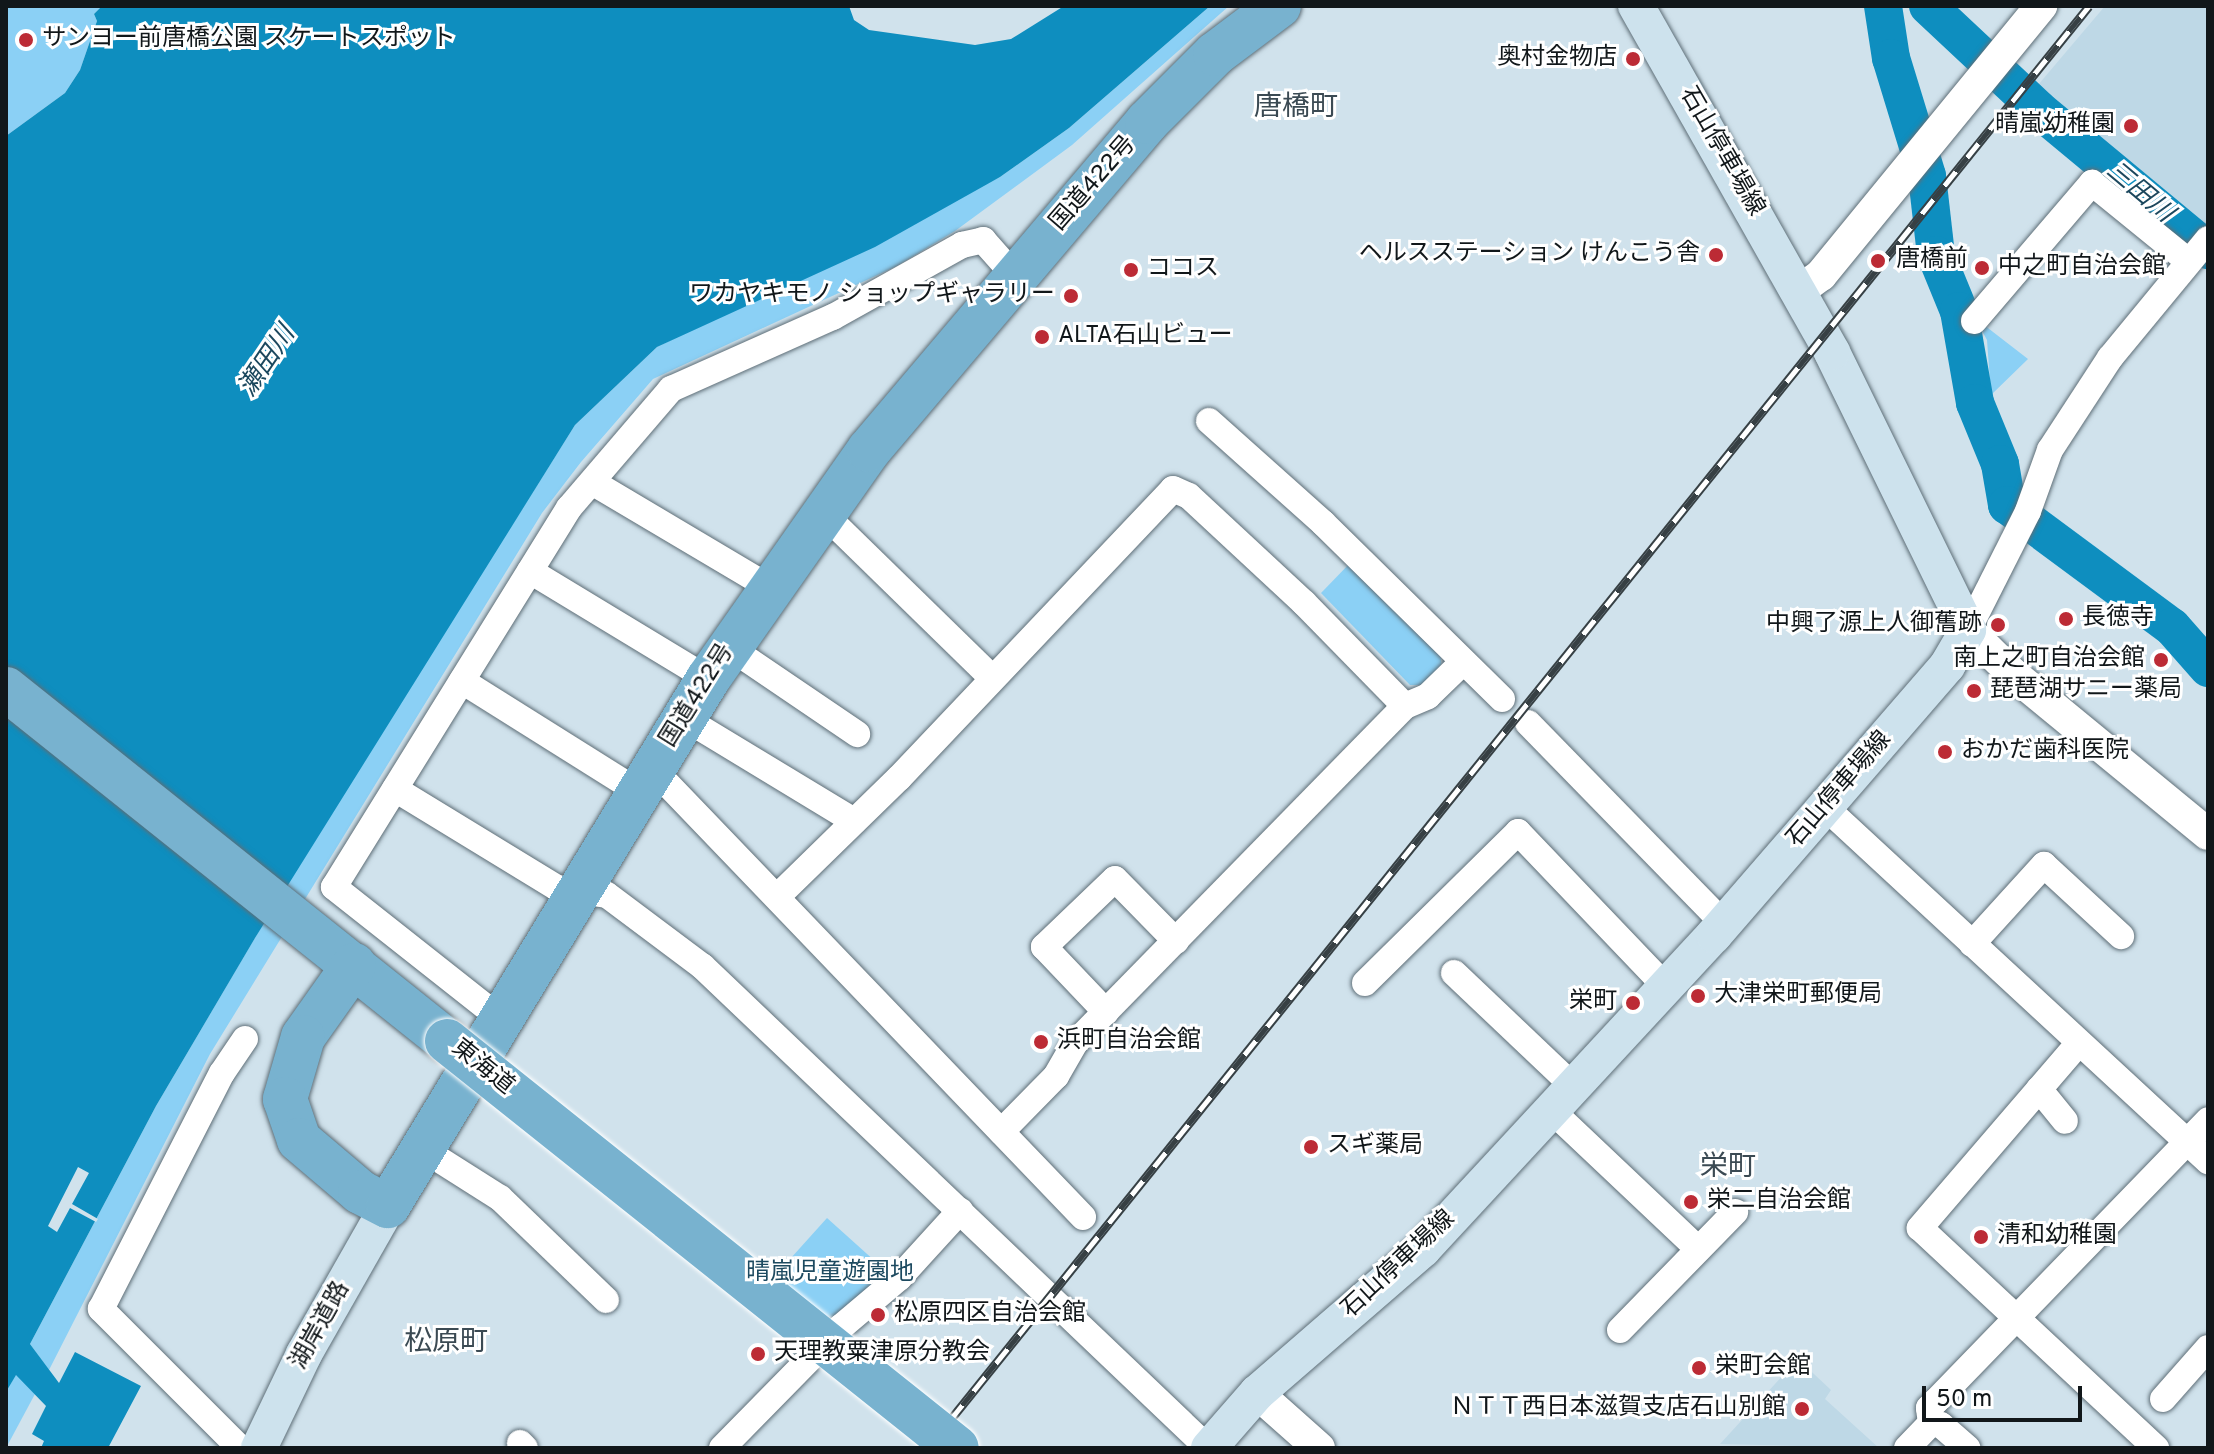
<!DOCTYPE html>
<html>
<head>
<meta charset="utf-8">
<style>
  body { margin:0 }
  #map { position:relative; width:2214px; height:1454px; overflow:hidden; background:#d0e2ec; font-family:Overpass,"Noto Sans JP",sans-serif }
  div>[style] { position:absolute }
  .built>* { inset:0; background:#bed8e6 }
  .green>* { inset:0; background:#8bd0f5; transform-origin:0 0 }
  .water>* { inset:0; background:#0e8ebf }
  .pier>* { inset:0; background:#d0e2ec }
  .river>* { height:38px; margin:-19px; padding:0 19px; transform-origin:19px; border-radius:19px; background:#0e8ebf }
  .roads { filter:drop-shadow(0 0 2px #5e6e77) drop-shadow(0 0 2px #5e6e77) }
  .minor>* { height:26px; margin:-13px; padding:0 13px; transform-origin:13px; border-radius:13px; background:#fff }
  .tertiary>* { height:32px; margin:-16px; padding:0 16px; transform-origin:16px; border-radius:16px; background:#fff }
  .secondary>* { height:36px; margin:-18px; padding:0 18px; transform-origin:18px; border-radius:18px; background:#cde2ed }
  .trunk>* { height:44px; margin:-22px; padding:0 22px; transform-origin:22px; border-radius:22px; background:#78b2cf }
  .rail>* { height:9px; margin-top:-4.5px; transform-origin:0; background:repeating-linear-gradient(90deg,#fff 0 18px,#374044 0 36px); box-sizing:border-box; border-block:2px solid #374044 }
  .bridges { filter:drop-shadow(0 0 2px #fff) drop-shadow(0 0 2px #fff) }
  .trunk-bridge>* { height:44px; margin:-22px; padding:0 22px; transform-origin:22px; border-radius:22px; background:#78b2cf }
  .dots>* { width:22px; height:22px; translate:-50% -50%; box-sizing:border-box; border:4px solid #fff; border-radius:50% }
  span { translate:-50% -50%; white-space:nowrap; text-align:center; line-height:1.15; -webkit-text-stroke:6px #fff; paint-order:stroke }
  .poi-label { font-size:24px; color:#11171a }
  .left { translate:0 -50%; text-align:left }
  .right { translate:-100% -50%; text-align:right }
  .street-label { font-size:24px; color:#11171a }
  .park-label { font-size:24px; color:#1d4a60 }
  .water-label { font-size:26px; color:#1c485e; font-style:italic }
  .quarter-label { font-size:28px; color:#3b4a53 }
  .frame { position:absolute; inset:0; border:8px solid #11171a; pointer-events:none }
  .scale { position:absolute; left:1922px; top:1386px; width:160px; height:36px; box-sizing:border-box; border:4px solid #11171a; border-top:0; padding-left:10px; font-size:24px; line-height:28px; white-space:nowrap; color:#11171a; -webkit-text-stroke:6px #fff; paint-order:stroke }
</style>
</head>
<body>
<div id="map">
  <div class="built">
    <div style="clip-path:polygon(2105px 6px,2208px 6px,2207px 227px,2038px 85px)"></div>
    <div style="clip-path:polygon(1798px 1359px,1831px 1390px,1825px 1399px,1879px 1448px,1720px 1444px)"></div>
  </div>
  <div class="green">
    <div style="clip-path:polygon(6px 6px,102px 6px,94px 14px,97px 21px,80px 70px,65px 93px,6px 136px)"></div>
    <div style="clip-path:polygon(1210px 6px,1229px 6px,1072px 145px,955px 231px,897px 266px,653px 379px,581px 462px,542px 513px,210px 1054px,49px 1370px,30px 1344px,156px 1106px,299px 863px,575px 425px,657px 347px,1000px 177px,1069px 128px)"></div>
    <div style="clip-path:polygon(1984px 325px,2028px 359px,1991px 395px,1987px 340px,1981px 329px)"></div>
    <div style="clip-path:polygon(1352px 561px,1440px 651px,1442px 670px,1429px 685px,1410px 685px,1321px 593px)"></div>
    <div style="left:827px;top:1218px;width:79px;height:77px;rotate:42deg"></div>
    <div style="clip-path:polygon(16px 1374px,35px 1394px,6px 1448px,6px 1392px)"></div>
  </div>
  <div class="water">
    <div style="clip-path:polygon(102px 6px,849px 6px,854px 20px,869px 30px,975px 45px,1011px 39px,1064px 6px,1210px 6px,1069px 128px,1000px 177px,875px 247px,657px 347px,575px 425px,255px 938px,156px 1106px,30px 1344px,59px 1383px,75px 1352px,141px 1386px,108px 1448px,41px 1448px,44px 1441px,32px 1434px,46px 1406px,16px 1375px,6px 1392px,6px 136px,65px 93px,80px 70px,97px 21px,94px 14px)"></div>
  </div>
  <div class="pier">
    <div style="clip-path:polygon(78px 1167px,89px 1173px,72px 1204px,98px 1219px,96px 1222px,70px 1208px,57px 1232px,48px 1226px)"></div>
  </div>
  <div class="river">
    <div style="left:1883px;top:6px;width:53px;rotate:81.3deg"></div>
    <div style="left:1891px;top:58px;width:123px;rotate:73deg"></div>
    <div style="left:1927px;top:176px;width:80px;rotate:83.5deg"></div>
    <div style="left:1936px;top:255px;width:61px;rotate:67.7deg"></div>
    <div style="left:1959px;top:311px;width:93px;rotate:80.1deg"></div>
    <div style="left:1975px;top:403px;width:66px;rotate:67.7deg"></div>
    <div style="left:2000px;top:464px;width:42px;rotate:80.3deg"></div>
    <div style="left:2007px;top:505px;width:205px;rotate:36.5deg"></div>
    <div style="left:2172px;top:627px;width:55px;rotate:48.7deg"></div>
    <div style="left:1928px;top:6px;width:151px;rotate:43.1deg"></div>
    <div style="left:2038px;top:109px;width:221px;rotate:39.7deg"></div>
  </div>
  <div class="roads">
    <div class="minor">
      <div style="left:1974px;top:321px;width:182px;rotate:-49.5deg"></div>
      <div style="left:2092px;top:183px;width:124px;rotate:39.1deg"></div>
      <div style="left:1209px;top:421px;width:153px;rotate:41.8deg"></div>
      <div style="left:1323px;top:523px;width:251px;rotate:44.5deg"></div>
      <div style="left:592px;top:482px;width:206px;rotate:30.7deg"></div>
      <div style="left:823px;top:513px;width:236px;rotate:44.3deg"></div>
      <div style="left:530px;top:571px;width:208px;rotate:31.2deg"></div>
      <div style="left:1968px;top:630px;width:133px;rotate:-63.2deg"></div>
      <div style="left:2028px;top:511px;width:65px;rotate:-70.2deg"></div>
      <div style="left:2050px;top:450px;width:110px;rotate:-56.9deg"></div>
      <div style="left:2110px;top:358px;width:154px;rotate:-50.5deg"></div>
      <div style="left:729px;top:647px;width:155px;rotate:34.2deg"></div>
      <div style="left:462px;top:681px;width:209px;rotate:32.1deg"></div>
      <div style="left:1405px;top:706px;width:25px;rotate:-23deg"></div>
      <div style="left:1428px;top:696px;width:49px;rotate:-44.2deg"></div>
      <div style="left:684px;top:718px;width:199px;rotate:31.2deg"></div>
      <div style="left:1528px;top:723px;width:281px;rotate:45.7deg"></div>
      <div style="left:653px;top:769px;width:621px;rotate:46.17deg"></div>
      <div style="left:395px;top:789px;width:190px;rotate:31.4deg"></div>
      <div style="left:557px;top:888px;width:50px;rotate:8deg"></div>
      <div style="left:607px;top:895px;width:119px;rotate:36.8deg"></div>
      <div style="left:702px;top:966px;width:699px;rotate:43.61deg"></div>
      <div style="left:1825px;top:807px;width:522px;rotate:42.75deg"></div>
      <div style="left:779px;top:895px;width:168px;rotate:-44.3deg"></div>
      <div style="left:899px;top:778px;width:398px;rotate:-46.5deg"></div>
      <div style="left:1173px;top:489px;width:17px;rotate:24deg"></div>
      <div style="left:1189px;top:496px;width:157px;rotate:42.9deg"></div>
      <div style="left:1304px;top:603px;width:144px;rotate:45.6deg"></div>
      <div style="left:1405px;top:706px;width:472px;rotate:134.4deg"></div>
      <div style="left:1075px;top:1043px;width:38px;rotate:120deg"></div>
      <div style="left:1056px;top:1076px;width:78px;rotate:134.5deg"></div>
      <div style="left:1972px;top:944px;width:107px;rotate:-47.7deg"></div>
      <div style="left:2044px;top:865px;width:105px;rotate:42.7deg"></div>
      <div style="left:1454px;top:973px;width:163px;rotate:43.5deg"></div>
      <div style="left:1365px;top:983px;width:215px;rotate:-44.6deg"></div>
      <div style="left:1518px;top:832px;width:214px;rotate:46.3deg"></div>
      <div style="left:1106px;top:1012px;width:90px;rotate:-133.6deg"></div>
      <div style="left:1044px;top:947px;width:98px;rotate:-43.8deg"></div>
      <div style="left:1115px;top:879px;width:87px;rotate:45.5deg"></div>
      <div style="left:501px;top:1019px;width:213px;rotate:-141.7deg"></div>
      <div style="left:334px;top:887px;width:446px;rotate:-58.2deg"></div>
      <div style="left:569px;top:508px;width:157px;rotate:-49.4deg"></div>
      <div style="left:671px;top:389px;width:177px;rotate:-24deg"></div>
      <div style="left:833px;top:317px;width:148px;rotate:-29.2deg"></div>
      <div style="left:962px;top:245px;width:22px;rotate:-13deg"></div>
      <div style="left:983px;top:240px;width:48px;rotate:48.4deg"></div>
      <div style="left:2078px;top:1044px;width:243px;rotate:130.7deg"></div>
      <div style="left:1920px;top:1228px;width:323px;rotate:43deg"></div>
      <div style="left:2039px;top:1089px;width:41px;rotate:50.9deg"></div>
      <div style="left:1550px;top:1109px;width:204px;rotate:43.4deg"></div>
      <div style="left:421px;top:1148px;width:93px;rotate:32.3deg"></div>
      <div style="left:500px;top:1198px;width:147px;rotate:43.9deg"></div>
      <div style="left:1620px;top:1330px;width:165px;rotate:-45.7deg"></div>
      <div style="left:2163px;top:1399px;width:68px;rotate:-48.6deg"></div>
      <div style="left:1931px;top:1423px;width:15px;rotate:-98deg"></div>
      <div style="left:1929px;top:1408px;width:10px;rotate:-45deg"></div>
      <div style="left:1936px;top:1401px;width:391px;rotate:-45.9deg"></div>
      <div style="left:520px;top:1443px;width:7px;rotate:45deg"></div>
      <div style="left:240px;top:1448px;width:197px;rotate:-135deg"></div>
      <div style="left:101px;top:1309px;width:265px;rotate:-62.9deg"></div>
      <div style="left:222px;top:1073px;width:41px;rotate:-55.9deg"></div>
      <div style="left:722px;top:1448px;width:170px;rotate:-45.5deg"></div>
      <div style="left:841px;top:1327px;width:76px;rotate:-40.2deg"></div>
      <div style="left:899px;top:1278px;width:91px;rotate:-47.7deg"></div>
      <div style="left:1907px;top:1448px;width:35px;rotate:-46deg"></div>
      <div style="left:1931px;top:1423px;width:10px;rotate:11deg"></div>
      <div style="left:1941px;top:1425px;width:35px;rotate:41deg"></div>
    </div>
    <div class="tertiary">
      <div style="left:1799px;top:291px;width:27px;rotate:-36deg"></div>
      <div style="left:1821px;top:275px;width:348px;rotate:-50.7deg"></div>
      <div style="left:1968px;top:630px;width:63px;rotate:44.4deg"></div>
      <div style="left:2013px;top:674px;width:252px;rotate:39.4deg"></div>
      <div style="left:1257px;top:1393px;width:83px;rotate:41.6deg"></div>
    </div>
    <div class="secondary">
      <div style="left:259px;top:1448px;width:104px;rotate:-64.4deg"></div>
      <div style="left:304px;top:1354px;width:170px;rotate:-60.4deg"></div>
      <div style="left:1209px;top:1448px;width:73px;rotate:-48.9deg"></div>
      <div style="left:1257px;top:1393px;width:220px;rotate:-40.9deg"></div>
      <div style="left:1423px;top:1249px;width:428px;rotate:-47.2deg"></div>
      <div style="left:1714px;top:935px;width:356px;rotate:-49.1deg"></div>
      <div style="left:1947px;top:666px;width:42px;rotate:-59.7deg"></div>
      <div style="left:1968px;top:630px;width:309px;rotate:-116.1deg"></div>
      <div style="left:1832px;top:352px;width:398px;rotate:-119.5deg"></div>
    </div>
    <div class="trunk">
      <div style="left:6px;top:689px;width:564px;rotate:38.6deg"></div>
      <div style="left:354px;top:965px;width:88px;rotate:125.3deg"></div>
      <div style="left:303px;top:1037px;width:65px;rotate:106.2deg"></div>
      <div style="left:285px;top:1099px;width:43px;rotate:71.1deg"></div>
      <div style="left:299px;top:1140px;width:80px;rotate:40.4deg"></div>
      <div style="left:360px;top:1192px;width:31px;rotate:27deg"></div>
      <div style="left:388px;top:1206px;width:617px;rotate:-58.73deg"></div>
      <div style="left:708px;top:679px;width:280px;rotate:-54.9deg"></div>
      <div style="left:869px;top:450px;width:430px;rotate:-49.7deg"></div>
      <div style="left:1147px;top:122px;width:96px;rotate:-45deg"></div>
      <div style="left:1215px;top:54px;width:80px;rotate:-36.9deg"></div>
    </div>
  </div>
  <div class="rail">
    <div style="left:935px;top:1448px;width:33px;rotate:-61deg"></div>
    <div style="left:951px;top:1419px;width:1814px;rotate:-51.15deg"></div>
  </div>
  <div class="bridges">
    <div class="trunk-bridge">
      <div style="left:447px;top:1041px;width:652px;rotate:38.59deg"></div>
    </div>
  </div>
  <div class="dots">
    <div style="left:26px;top:40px;background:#bc2b35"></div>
    <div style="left:1633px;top:59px;background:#bc2b35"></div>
    <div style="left:2131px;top:126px;background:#bc2b35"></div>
    <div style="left:1716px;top:255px;background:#bc2b35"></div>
    <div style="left:1878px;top:261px;background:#bc2b35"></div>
    <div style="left:1982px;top:268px;background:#bc2b35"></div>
    <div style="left:1131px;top:270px;background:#bc2b35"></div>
    <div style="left:1071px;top:296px;background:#bc2b35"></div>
    <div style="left:1042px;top:337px;background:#bc2b35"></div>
    <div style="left:2066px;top:619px;background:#bc2b35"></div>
    <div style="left:1998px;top:625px;background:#bc2b35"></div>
    <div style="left:2161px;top:660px;background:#bc2b35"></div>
    <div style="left:1974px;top:691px;background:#bc2b35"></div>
    <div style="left:1945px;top:752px;background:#bc2b35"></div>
    <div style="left:1698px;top:996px;background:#bc2b35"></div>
    <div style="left:1633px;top:1003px;background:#bc2b35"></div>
    <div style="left:1041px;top:1042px;background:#bc2b35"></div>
    <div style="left:1311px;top:1147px;background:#bc2b35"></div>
    <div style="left:1691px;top:1202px;background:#bc2b35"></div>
    <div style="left:1981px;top:1237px;background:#bc2b35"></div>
    <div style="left:878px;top:1315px;background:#bc2b35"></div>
    <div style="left:758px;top:1354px;background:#bc2b35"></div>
    <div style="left:1699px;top:1368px;background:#bc2b35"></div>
    <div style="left:1802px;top:1409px;background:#bc2b35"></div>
  </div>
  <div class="poi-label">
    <span class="left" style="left:42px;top:40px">サンヨー前唐橋公園 スケートスポット</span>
    <span class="right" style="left:1617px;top:59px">奥村金物店</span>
    <span class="right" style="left:2115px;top:126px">晴嵐幼稚園</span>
    <span class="right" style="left:1700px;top:255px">ヘルスステーション けんこう舎</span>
    <span class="left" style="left:1896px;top:261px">唐橋前</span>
    <span class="left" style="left:1998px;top:268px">中之町自治会館</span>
    <span class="left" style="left:1147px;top:270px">ココス</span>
    <span class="right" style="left:1055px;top:296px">ワカヤキモノ ショップギャラリー</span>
    <span class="left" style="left:1058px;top:337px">ALTA石山ビュー</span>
    <span class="left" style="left:2082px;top:619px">長徳寺</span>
    <span class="right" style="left:1982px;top:625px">中興了源上人御𦾔跡</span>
    <span class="right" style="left:2145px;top:660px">南上之町自治会館</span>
    <span class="left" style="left:1990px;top:691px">琵琶湖サニー薬局</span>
    <span class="left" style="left:1961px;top:752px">おかだ歯科医院</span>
    <span class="left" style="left:1714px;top:996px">大津栄町郵便局</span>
    <span class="right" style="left:1617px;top:1003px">栄町</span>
    <span class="left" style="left:1057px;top:1042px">浜町自治会館</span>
    <span class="left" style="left:1327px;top:1147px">スギ薬局</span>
    <span class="left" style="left:1707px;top:1202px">栄二自治会館</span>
    <span class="left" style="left:1997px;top:1237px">清和幼稚園</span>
    <span class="left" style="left:894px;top:1315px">松原四区自治会館</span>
    <span class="left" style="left:774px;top:1354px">天理教粟津原分教会</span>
    <span class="left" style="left:1715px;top:1368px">栄町会館</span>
    <span class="right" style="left:1786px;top:1409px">ＮＴＴ西日本滋賀支店石山別館</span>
  </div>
  <div class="street-label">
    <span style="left:1721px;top:152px;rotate:60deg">石山停車場線</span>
    <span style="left:1094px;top:184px;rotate:-49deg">国道422号</span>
    <span style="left:698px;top:696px;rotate:-58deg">国道422号</span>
    <span style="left:1840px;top:790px;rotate:-49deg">石山停車場線</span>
    <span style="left:482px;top:1068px;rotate:39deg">東海道</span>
    <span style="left:1399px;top:1265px;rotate:-43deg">石山停車場線</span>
    <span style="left:321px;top:1326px;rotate:-61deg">湖岸道路</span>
  </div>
  <div class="park-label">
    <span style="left:830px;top:1274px">晴嵐児童遊園地</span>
  </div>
  <div class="water-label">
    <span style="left:2139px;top:193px;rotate:40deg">三田川</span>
    <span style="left:268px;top:362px;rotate:-56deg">瀬田川</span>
  </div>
  <div class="quarter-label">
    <span style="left:1296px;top:108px">唐橋町</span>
    <span style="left:1728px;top:1168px">栄町</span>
    <span style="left:446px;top:1343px">松原町</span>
  </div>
  <div class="frame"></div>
  <div class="scale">50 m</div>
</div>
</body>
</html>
